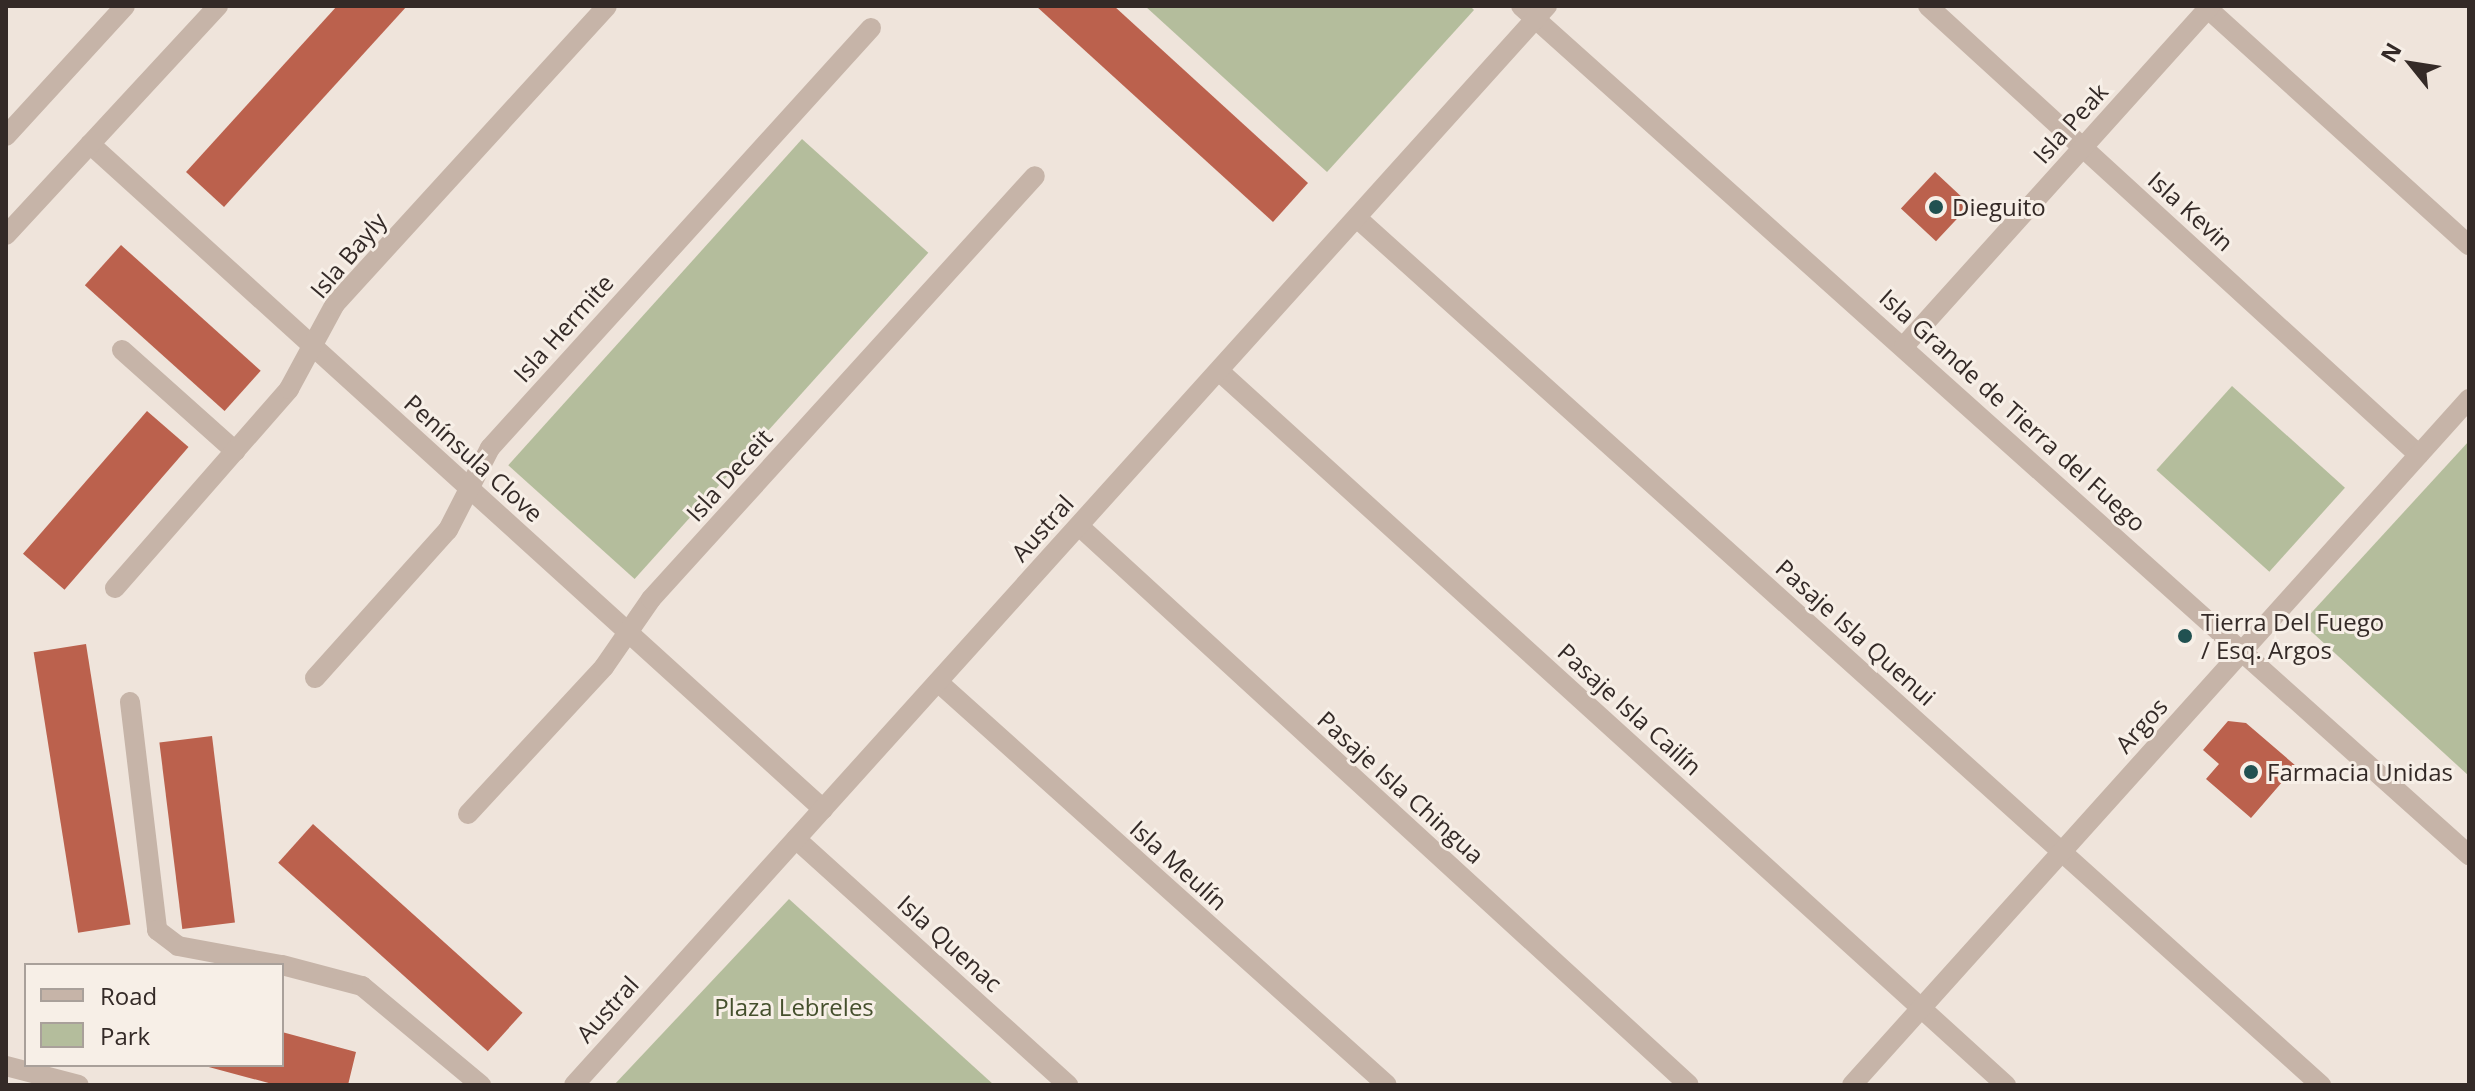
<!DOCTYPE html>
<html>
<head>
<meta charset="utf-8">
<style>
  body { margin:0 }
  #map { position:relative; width:2475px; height:1091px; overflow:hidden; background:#efe4db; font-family:"Open Sans",sans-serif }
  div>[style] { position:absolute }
  .green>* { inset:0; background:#b4bd9c; transform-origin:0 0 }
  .building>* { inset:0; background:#bb614d; transform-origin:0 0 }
  .minor>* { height:20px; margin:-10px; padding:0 10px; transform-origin:10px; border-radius:10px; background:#c6b4a8 }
  .dots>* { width:22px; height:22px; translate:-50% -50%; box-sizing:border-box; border:4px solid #f7efe7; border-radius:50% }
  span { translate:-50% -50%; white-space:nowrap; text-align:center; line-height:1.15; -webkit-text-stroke:6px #f7efe7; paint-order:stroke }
  .street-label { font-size:24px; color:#342a27 }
  .poi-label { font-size:24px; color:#342a27 }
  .left { translate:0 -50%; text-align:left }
  .park-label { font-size:24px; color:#45502d }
  .frame { position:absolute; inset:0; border:8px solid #342a27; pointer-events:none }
  .legend { position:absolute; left:24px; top:963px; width:260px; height:104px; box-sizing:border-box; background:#f7efe7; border:2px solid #a9a09a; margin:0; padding:10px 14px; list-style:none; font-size:24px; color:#342a27 }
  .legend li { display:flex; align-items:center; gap:16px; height:40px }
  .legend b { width:40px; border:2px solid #a9a09a }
  .north { position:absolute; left:2371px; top:24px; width:80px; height:80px; -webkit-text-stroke:6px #f7efe7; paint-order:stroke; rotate:300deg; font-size:22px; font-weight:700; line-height:32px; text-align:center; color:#342a27 }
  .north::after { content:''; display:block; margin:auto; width:28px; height:36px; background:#342a27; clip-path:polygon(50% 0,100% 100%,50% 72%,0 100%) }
</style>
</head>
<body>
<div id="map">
  <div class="green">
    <div style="clip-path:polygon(1145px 6px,1470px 6px,1474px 10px,1327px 172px)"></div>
    <div style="left:802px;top:139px;width:170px;height:439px;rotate:42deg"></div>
    <div style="left:2232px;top:386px;width:152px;height:113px;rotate:42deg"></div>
    <div style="clip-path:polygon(2469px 441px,2469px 776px,2302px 623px)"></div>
    <div style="clip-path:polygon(789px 899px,994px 1085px,614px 1085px)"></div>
  </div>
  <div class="building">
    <div style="clip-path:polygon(337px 6px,407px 6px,224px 207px,186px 172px)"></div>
    <div style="clip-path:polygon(1036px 6px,1114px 6px,1308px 183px,1273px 222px)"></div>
    <div style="left:1935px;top:172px;width:48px;height:50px;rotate:43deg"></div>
    <div style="left:121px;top:245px;width:188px;height:54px;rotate:42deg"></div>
    <div style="left:147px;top:411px;width:55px;height:189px;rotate:41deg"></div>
    <div style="left:86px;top:644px;width:284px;height:53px;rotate:81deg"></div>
    <div style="clip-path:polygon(2228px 721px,2246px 723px,2296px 766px,2251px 818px,2206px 779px,2219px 764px,2203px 750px)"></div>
    <div style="left:212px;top:736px;width:188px;height:53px;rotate:83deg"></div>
    <div style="left:313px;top:824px;width:282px;height:52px;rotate:42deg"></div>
    <div style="clip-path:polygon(282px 1032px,356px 1052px,348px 1085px,276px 1085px,205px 1066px,282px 1065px)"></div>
  </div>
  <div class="minor">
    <div style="left:1521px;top:6px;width:1273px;rotate:41.85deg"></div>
    <div style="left:1928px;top:6px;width:665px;rotate:42.44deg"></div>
    <div style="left:2205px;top:6px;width:356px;rotate:42.2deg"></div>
    <div style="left:6px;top:136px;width:176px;rotate:-47.5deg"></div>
    <div style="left:90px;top:144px;width:990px;rotate:42.22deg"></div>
    <div style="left:1357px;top:218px;width:1297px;rotate:41.97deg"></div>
    <div style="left:6px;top:235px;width:312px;rotate:-47.2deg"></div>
    <div style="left:1904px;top:346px;width:457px;rotate:-48deg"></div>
    <div style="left:122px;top:350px;width:152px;rotate:41.8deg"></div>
    <div style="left:1219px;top:371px;width:1063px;rotate:42.22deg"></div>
    <div style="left:1079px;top:526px;width:827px;rotate:42.5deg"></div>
    <div style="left:115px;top:588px;width:264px;rotate:-48.8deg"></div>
    <div style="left:289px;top:389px;width:97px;rotate:-61.6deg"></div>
    <div style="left:335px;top:304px;width:403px;rotate:-47.6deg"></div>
    <div style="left:315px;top:678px;width:199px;rotate:-48.1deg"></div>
    <div style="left:448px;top:530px;width:92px;rotate:-62.9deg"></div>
    <div style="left:490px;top:448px;width:567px;rotate:-47.79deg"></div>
    <div style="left:938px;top:682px;width:603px;rotate:41.91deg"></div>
    <div style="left:130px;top:702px;width:230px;rotate:83.2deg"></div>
    <div style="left:157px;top:930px;width:26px;rotate:37deg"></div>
    <div style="left:178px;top:946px;width:105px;rotate:10.5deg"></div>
    <div style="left:468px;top:814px;width:200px;rotate:-47.2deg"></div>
    <div style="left:604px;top:667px;width:83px;rotate:-55.3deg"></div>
    <div style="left:651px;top:599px;width:571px;rotate:-47.77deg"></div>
    <div style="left:796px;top:839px;width:367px;rotate:42.1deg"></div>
    <div style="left:282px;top:965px;width:83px;rotate:14.7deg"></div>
    <div style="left:362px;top:986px;width:155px;rotate:39.8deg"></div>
    <div style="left:6px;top:1066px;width:75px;rotate:14.6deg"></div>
    <div style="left:574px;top:1085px;width:1453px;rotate:-47.96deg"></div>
    <div style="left:1852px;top:1085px;width:923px;rotate:-48.03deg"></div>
  </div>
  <div class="dots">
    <div style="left:1936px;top:207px;background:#215151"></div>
    <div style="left:2185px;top:636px;background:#215151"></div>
    <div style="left:2251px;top:772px;background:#215151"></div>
  </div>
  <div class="street-label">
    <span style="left:2070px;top:123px;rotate:-48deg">Isla Peak</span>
    <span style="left:2191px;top:211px;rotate:42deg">Isla Kevin</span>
    <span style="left:348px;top:255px;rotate:-50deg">Isla Bayly</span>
    <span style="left:563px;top:328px;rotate:-48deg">Isla Hermite</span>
    <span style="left:2013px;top:410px;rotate:42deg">Isla Grande de Tierra del Fuego</span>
    <span style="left:474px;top:458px;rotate:42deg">Península Clove</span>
    <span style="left:729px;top:475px;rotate:-48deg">Isla Deceit</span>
    <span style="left:1042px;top:528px;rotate:-48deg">Austral</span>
    <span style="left:1856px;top:632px;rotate:42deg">Pasaje Isla Quenui</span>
    <span style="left:1630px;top:709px;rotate:42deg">Pasaje Isla Cailín</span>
    <span style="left:2141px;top:725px;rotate:-48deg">Argos</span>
    <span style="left:1401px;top:787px;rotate:42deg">Pasaje Isla Chingua</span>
    <span style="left:1179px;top:865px;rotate:42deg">Isla Meulín</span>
    <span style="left:950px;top:943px;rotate:42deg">Isla Quenac</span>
    <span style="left:607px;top:1009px;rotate:-48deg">Austral</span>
  </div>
  <div class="poi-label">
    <span class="left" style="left:1952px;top:207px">Dieguito</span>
    <span class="left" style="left:2201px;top:636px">Tierra Del Fuego<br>/ Esq. Argos</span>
    <span class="left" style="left:2267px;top:772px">Farmacia Unidas</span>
  </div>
  <div class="park-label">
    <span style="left:794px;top:1007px">Plaza Lebreles</span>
  </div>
  <div class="frame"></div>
  <ul class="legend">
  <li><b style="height:10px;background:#c6b4a8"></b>Road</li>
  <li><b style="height:22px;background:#b4bd9c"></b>Park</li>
  </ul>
  <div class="north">N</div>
</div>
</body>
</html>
